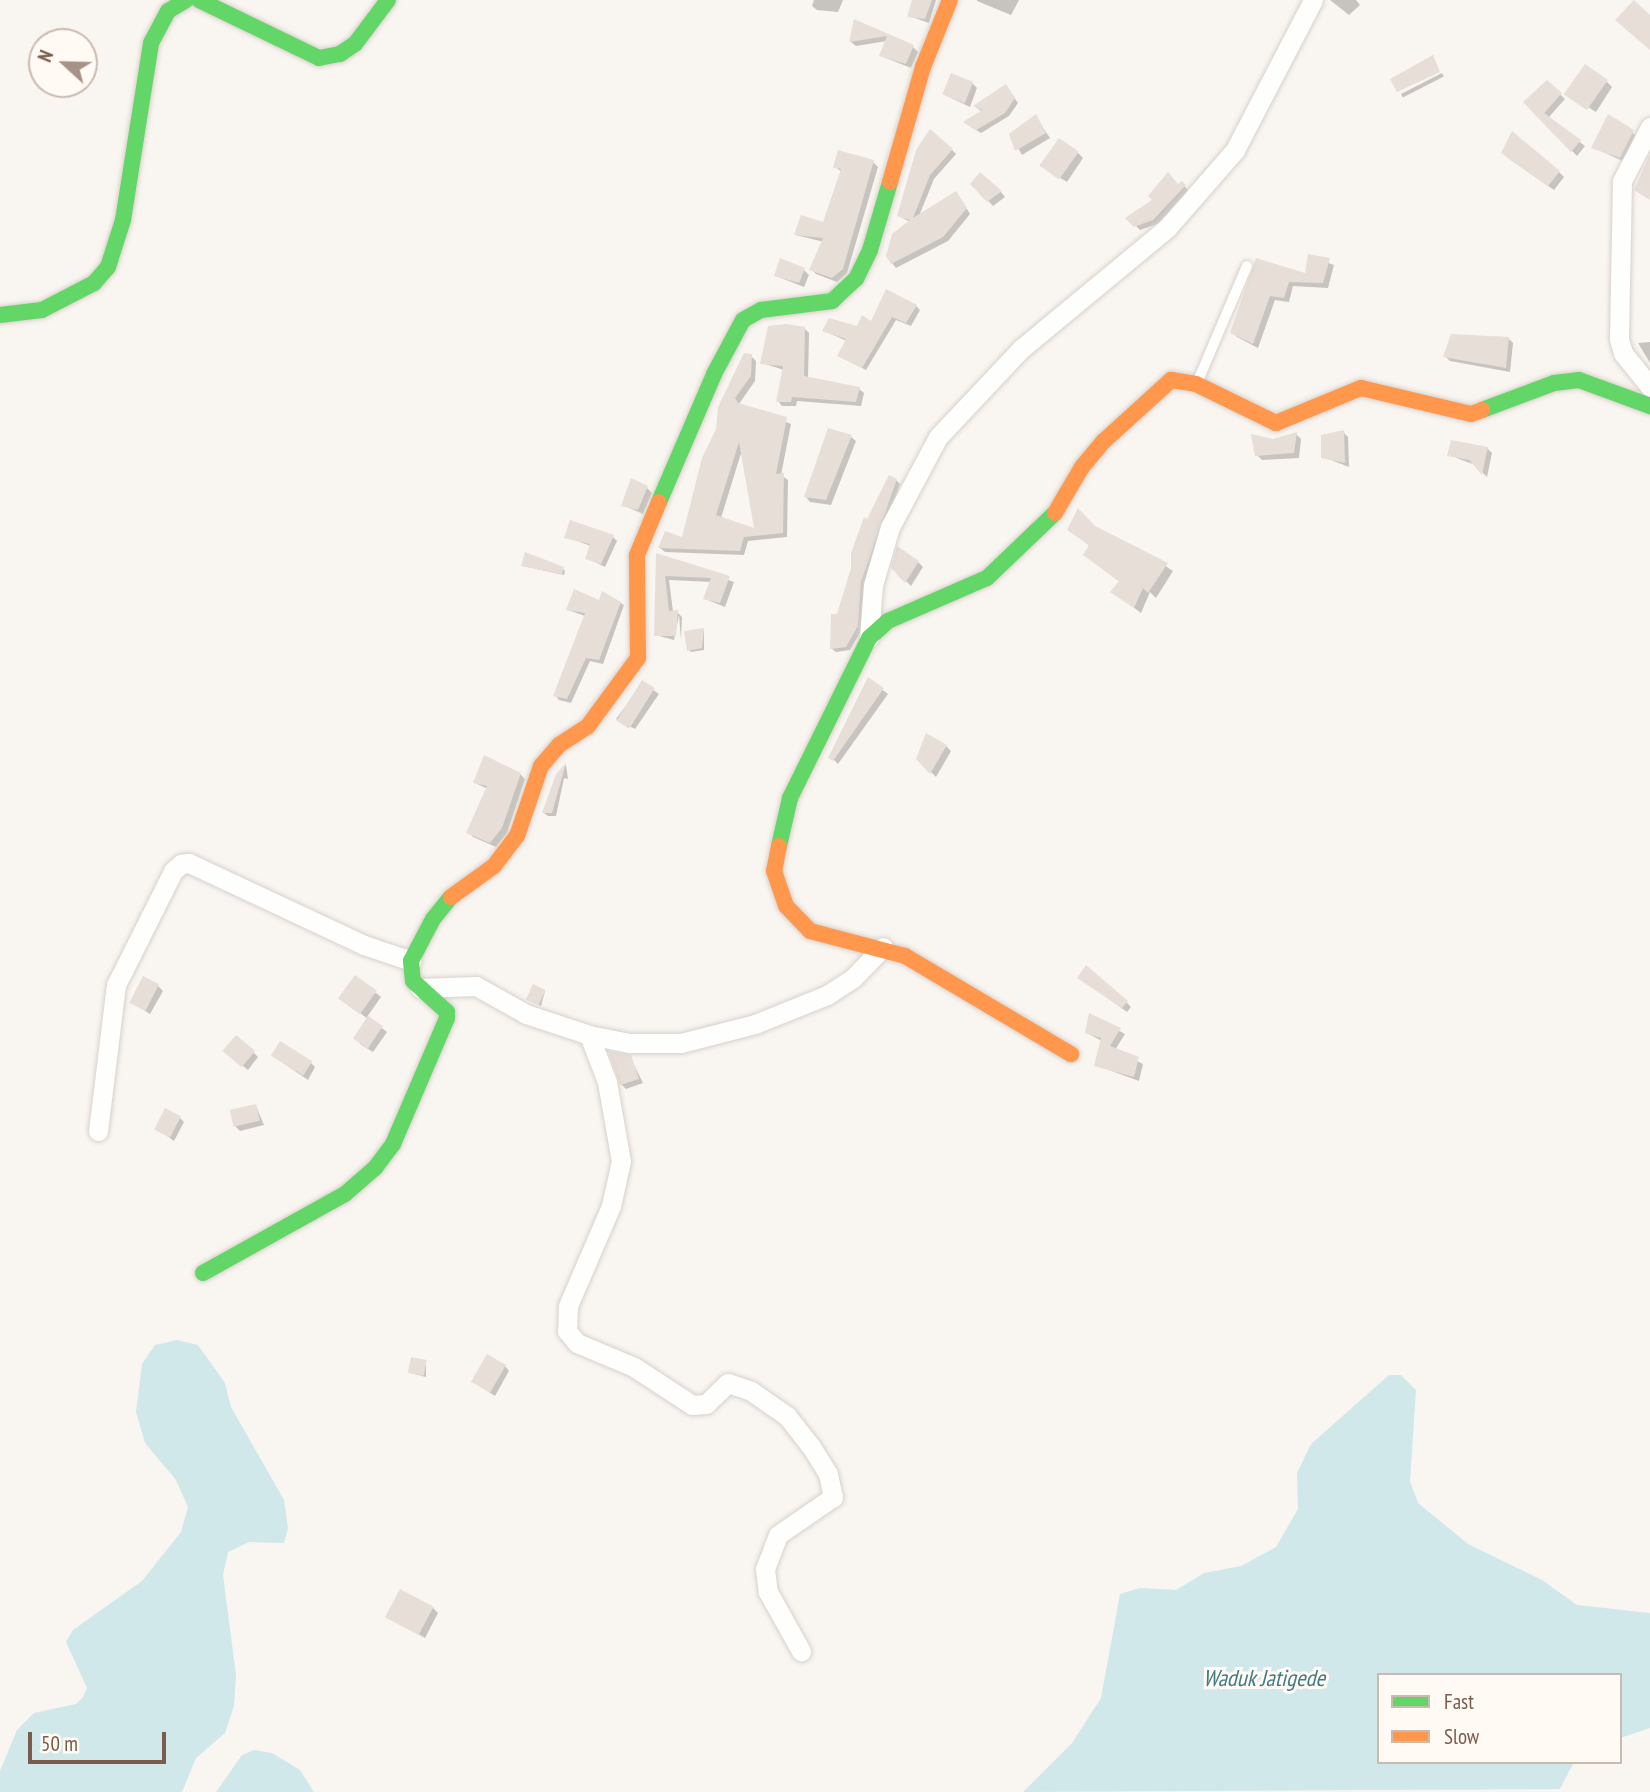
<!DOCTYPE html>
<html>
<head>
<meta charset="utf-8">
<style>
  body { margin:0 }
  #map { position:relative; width:1650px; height:1792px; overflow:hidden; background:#f9f5f0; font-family:"PT Sans Narrow",sans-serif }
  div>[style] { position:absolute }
  .water>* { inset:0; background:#d0e8ea }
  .shadow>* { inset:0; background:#0003; transform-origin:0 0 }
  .building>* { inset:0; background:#e6ded7; transform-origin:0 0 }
  .roads { filter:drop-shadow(0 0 2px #d7d1cb) drop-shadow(0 0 2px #d7d1cb) }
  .lane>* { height:10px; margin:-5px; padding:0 5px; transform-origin:5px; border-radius:5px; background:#fefefd }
  .street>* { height:19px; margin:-9.5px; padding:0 9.5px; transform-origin:9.5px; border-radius:9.5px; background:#fefefd }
  .fast>* { height:16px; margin:-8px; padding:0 8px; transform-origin:8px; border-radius:8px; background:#63d668 }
  .slow>* { height:16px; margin:-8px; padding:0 8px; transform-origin:8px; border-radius:8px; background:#ff974d }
  span { translate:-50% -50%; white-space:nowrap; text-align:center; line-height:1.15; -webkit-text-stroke:6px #fffaf3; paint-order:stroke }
  .water-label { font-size:23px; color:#437c86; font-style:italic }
  .legend { position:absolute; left:1377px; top:1673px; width:245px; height:91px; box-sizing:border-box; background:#fffaf3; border:2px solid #cabbb1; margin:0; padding:9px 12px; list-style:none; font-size:21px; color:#7a5c4d }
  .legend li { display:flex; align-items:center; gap:14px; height:35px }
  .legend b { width:35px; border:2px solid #cabbb1 }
  .north { position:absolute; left:28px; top:28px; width:70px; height:70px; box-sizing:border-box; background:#fffaf3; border:2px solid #cabbb1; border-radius:50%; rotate:292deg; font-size:19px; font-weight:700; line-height:28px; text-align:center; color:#7a5c4d }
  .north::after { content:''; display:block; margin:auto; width:24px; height:32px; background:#a69286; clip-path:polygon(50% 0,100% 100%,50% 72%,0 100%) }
  .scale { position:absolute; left:28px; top:1732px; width:138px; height:32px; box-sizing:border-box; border:4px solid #7a5c4d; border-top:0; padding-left:9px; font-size:21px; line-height:24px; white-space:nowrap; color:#7a5c4d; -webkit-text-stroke:5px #fffaf3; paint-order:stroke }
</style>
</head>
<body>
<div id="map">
  <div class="water">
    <div style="clip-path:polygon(177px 1340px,198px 1345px,225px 1383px,231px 1407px,284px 1500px,288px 1528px,284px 1543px,249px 1542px,228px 1552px,223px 1575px,236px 1675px,234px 1706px,225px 1733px,196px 1758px,182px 1792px,0 1792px,0 1771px,17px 1730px,34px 1713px,76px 1704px,83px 1697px,87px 1688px,66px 1642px,73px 1630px,142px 1581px,181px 1532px,188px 1507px,176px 1480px,145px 1443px,136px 1412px,142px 1364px,155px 1345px)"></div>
    <div style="clip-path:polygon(1389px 1375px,1401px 1375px,1416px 1390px,1410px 1481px,1418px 1503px,1468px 1544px,1542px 1580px,1577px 1605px,1650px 1613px,1650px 1728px,1620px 1738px,1620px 1675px,1379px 1675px,1379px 1762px,1574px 1762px,1560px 1789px,1023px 1792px,1072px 1743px,1101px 1698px,1120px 1594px,1140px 1588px,1176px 1590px,1204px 1573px,1241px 1566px,1276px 1547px,1298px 1509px,1297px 1473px,1311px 1444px)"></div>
    <div style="clip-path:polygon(254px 1750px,272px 1753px,300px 1770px,314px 1792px,216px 1792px,242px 1755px)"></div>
  </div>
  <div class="shadow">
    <div style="clip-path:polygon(814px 0,843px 0,838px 12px,817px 10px,812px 6px)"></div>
    <div style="clip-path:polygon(914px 0,936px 0,929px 23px,909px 16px)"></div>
    <div style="clip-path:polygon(1019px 0,1011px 15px,977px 1px,977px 0)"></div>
    <div style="clip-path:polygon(1330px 0,1356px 0,1360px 5px,1349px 15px)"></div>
    <div style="clip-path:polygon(855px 22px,913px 47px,918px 52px,911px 68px,881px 56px,887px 41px,856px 46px,851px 42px)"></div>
    <div style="left:1442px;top:73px;width:4px;height:46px;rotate:63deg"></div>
    <div style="clip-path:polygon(1547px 82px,1565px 99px,1548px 118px,1585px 146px,1577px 156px,1526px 102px)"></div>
    <div style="clip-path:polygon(1607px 82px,1612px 87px,1596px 112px,1570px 96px)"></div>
    <div style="clip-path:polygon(972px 83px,977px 88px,970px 107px,945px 95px)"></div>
    <div style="clip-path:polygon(1009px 90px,1018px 103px,1009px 116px,981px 133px,965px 123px,983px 112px,975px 107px)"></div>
    <div style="clip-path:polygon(1609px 116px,1638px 137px,1625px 162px,1594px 148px)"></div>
    <div style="clip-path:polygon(1036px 117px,1050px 138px,1022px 155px,1011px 135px)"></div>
    <div style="clip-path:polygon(952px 150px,956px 154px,934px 179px,919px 216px,960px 198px,970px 214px,948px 241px,896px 268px,892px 263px,910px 222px,899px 216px,918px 151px)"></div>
    <div style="clip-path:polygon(1078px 153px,1083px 158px,1067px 182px,1041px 166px)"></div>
    <div style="clip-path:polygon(1508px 158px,1559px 172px,1564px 177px,1554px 190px)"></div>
    <div style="clip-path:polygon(873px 162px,878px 167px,847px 273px,837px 282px,816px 274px,811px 269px,824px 242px,796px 235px,824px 224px,842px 172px,835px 167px)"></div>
    <div style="clip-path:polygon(980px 174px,1001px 192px,1005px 197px,993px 206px,972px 184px)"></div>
    <div style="clip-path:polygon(1182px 184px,1189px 191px,1157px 224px,1140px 230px,1128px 218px)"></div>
    <div style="clip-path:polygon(1309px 256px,1334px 265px,1328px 288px,1293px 286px,1289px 302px,1275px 300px,1258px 348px,1237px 337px,1232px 332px,1257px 260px,1306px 275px)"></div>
    <div style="clip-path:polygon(804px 270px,809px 275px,804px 287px,776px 276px)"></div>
    <div style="clip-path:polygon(916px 306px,920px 310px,911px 326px,896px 320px,866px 370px,839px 356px,847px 341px,824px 331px,858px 329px)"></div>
    <div style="clip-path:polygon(804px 328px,809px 333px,808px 379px,859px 389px,864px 393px,861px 406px,797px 401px,796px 406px,782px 406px,778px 401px,784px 370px,762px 363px)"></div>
    <div style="clip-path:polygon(1508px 338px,1513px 343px,1510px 372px,1450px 361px,1445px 356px)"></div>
    <div style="clip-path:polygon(1650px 342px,1650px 363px,1638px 343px)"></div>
    <div style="clip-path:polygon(evenodd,751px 356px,756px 361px,755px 381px,739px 404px,791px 424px,781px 475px,788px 480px,787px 537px,748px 541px,744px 555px,665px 552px,660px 548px,683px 540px,717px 429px,751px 356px,742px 450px,756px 530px,721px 518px,742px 450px)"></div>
    <div style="clip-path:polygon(1343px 432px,1348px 437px,1349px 467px,1323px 457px)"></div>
    <div style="clip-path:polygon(1296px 434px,1301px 439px,1299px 458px,1262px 460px,1257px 455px,1273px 441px)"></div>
    <div style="clip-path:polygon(851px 437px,856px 441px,831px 505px,810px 502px,806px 497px)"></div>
    <div style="clip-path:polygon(1487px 448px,1492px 453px,1487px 477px,1475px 465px,1449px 455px)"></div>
    <div style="clip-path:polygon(896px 480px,900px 484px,864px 589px,861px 631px,850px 650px,836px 652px,831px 648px,838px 616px,868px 522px)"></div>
    <div style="clip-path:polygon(647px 488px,652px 493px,643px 514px,623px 505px)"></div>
    <div style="clip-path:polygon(1069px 530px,1134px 552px,1137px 547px,1173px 571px,1156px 598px,1150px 592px,1141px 613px,1113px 592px,1120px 582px,1092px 561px,1090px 546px)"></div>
    <div style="clip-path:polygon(566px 537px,613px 537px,617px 541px,605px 567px,587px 558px,591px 546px)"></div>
    <div style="clip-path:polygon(658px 555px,734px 582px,725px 607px,705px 599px,712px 582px,669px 580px,673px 612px,677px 612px,682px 617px,681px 640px,679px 615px,674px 640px,656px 635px)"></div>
    <div style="clip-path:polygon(918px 562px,923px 567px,911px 586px,893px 568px)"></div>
    <div style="clip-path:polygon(523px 566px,563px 569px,565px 571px,564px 575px)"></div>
    <div style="clip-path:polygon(603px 593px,624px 605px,603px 664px,590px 661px,571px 703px,559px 700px,555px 695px,585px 616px,568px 610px,600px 602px)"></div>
    <div style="clip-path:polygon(704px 630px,704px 650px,691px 652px,689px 650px)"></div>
    <div style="clip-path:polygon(869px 680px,888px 694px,838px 764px,831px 757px)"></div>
    <div style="clip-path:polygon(643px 683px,659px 694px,635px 729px,616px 719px)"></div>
    <div style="clip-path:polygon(946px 746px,951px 751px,936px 777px,918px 759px)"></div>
    <div style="clip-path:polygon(566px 765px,568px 779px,564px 778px,556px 816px,548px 816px,544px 813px,557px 775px)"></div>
    <div style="clip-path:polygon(520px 774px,525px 779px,507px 833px,496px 847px,473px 837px,469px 833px,488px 789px,475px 783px)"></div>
    <div style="clip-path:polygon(1080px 978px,1126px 1002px,1131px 1007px,1127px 1012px)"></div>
    <div style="clip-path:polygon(158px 986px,163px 991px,150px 1014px,131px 1002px)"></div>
    <div style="clip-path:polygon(545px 991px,541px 1006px,527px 999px)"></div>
    <div style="clip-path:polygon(376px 993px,381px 997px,367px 1017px,387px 1032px,373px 1052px,360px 1044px,368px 1019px,345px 1002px)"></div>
    <div style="clip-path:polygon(1090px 1015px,1125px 1034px,1115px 1050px,1143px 1064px,1139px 1081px,1098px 1066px,1102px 1041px,1087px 1033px)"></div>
    <div style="clip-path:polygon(253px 1052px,258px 1057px,248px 1070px,230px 1056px)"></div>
    <div style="clip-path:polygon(273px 1056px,311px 1063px,315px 1067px,308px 1080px)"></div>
    <div style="clip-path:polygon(630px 1057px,643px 1083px,626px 1089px,621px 1084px)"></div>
    <div style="clip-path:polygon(256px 1106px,264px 1125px,240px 1131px,235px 1126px)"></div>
    <div style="clip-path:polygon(179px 1117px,184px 1122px,174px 1141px,156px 1128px)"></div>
    <div style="clip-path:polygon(426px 1361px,426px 1377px,410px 1373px)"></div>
    <div style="clip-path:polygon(505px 1366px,509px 1371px,495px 1396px,472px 1381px)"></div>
    <div style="clip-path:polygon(433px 1608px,438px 1613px,425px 1638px,388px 1616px)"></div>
  </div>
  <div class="building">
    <div style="clip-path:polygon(912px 0,932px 0,925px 19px,907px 17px)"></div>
    <div style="clip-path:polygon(1634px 0,1650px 15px,1650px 50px,1615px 20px)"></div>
    <div style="clip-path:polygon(854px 19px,914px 45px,906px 64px,879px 56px,887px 36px,849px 42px)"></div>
    <div style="clip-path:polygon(1433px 55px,1440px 72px,1397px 92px,1390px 79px)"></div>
    <div style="left:1585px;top:64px;width:28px;height:37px;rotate:35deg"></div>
    <div style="left:951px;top:73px;width:24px;height:23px;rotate:22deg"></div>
    <div style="clip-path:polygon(1547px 80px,1562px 93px,1539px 119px,1523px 102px)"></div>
    <div style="clip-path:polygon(1006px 84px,1015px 98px,1005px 113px,976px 130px,963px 122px,982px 110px,973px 106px)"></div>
    <div style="clip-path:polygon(1544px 113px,1581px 140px,1571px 152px,1539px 119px)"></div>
    <div style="clip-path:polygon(1036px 114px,1046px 133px,1015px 151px,1009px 134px)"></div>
    <div style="clip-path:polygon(1608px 114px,1634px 130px,1620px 158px,1591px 148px)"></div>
    <div style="clip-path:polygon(930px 129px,953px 149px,930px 175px,913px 218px,956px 191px,967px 208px,943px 237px,891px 264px,886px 256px,892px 234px,910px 220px,897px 216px,916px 150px)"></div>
    <div style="clip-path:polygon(1512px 131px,1560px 171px,1548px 186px,1501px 153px)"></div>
    <div style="left:1059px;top:138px;width:24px;height:34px;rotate:35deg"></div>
    <div style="clip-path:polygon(838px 150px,874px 160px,843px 269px,832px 278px,809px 270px,823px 238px,794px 235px,801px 215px,823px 222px,841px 169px,833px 168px)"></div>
    <div style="clip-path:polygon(1650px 154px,1650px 200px,1634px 190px)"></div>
    <div style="clip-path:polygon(980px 172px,1002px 191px,987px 202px,970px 184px)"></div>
    <div style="clip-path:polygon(1168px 172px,1178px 184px,1182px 181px,1186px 185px,1153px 220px,1134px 227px,1125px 218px,1152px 200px,1148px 196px)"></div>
    <div style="clip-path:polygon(1308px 254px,1330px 258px,1323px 283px,1289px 282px,1284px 298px,1270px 296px,1253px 344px,1230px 333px,1256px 258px,1305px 273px)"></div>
    <div style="clip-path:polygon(780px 258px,805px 268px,799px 283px,774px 276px)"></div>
    <div style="clip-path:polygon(886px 289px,917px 305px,906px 323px,892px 317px,862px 368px,837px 356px,846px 339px,822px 331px,829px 318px,857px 326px,862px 315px,871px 321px)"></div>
    <div style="clip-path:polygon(786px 324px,805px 327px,804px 376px,860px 387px,856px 402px,792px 397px,791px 402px,776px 402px,783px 366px,760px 364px,768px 326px)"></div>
    <div style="clip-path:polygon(1451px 334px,1509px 337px,1506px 368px,1443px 357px)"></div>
    <div style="clip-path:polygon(evenodd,744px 353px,752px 354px,751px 376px,735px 398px,738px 403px,787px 417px,776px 474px,784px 473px,783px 533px,744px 537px,740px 551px,658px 548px,665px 531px,682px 537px,702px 458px,716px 429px,718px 407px,744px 353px,739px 442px,754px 528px,716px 515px,739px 442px)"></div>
    <div style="clip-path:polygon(828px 428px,852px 435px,826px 500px,804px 497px)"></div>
    <div style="clip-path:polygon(1344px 430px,1345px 463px,1321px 458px,1321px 435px)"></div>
    <div style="clip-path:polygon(1297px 432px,1294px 453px,1255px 456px,1251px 434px,1273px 439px)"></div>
    <div style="clip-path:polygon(1451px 440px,1488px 447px,1482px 475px,1469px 460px,1447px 456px)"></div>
    <div style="clip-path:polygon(889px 475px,897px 479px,861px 582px,858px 626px,846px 647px,830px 649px,831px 614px,837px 614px,851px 568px,851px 553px,864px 517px,867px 519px)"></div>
    <div style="clip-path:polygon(631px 478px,648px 486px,638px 510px,621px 506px)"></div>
    <div style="clip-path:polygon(1078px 508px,1095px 526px,1168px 563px,1148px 593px,1143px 588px,1134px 608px,1110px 592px,1119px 581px,1083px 555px,1089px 545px,1067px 530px)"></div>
    <div style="clip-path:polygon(570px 520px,614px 535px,601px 564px,585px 559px,590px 544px,564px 538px)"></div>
    <div style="clip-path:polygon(897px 546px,919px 561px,905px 583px,891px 568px)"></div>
    <div style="clip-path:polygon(525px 552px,564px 567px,562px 574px,521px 566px)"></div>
    <div style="clip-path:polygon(656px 553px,730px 576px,720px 603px,703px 599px,711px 578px,665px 576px,669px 611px,678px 610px,676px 636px,654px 636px)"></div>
    <div style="clip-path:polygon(574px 589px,599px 600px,602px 591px,621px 602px,599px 660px,586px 658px,567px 699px,553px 696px,585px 613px,566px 610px)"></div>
    <div style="clip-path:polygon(704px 628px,702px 648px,687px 651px,684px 631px)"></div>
    <div style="clip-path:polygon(868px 677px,884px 688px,833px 761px,828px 758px)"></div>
    <div style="left:642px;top:680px;width:15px;height:48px;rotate:32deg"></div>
    <div style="clip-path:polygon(926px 733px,947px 745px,930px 774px,916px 759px)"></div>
    <div style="clip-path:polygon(484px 755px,521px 773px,502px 828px,490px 843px,466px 833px,487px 786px,473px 783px)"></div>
    <div style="clip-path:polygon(566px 763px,552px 813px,542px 813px,556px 774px)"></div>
    <div style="clip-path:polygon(1086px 965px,1128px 1001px,1122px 1008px,1077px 978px)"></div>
    <div style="left:355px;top:975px;width:27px;height:29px;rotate:36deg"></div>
    <div style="left:143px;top:976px;width:18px;height:30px;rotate:27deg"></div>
    <div style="left:533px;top:984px;width:14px;height:17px;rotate:25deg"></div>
    <div style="clip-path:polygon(1089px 1013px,1121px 1028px,1110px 1046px,1139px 1057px,1134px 1077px,1094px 1066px,1101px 1038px,1085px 1033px)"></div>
    <div style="left:368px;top:1016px;width:18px;height:27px;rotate:34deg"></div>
    <div style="left:236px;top:1035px;width:25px;height:21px;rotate:40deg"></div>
    <div style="left:280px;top:1041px;width:38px;height:17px;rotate:32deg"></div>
    <div style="clip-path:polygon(608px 1051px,631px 1055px,639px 1079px,620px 1085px)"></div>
    <div style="left:256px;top:1104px;width:17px;height:27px;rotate:77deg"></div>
    <div style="left:165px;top:1108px;width:18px;height:24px;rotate:27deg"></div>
    <div style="left:487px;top:1354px;width:22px;height:32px;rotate:30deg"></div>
    <div style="left:411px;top:1357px;width:16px;height:16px;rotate:11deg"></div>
    <div style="left:400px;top:1589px;width:38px;height:32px;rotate:28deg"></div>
  </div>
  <div class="roads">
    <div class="lane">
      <div style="left:1197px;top:383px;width:127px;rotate:-66.9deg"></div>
    </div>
    <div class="street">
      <div style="left:1650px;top:127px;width:61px;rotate:117.4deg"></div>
      <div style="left:1622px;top:181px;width:158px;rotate:91.1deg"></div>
      <div style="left:1619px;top:339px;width:15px;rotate:74deg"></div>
      <div style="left:1623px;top:353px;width:43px;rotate:51.5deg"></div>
      <div style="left:869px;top:638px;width:53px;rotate:-85.7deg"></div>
      <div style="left:873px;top:585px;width:60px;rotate:-73.7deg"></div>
      <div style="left:890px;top:527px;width:102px;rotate:-61.9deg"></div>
      <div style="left:938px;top:437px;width:122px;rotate:-46.7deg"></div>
      <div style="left:1022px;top:348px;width:188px;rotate:-39.6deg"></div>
      <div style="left:1167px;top:228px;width:103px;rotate:-48.9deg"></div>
      <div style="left:1235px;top:150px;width:169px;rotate:-62.5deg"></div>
      <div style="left:420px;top:988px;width:56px;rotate:-2deg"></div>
      <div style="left:476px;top:986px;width:57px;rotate:29.2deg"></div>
      <div style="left:526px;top:1014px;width:66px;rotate:18.4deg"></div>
      <div style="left:589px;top:1035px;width:41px;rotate:11.3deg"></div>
      <div style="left:629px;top:1043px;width:52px"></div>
      <div style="left:681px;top:1043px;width:76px;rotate:-14.4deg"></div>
      <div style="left:755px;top:1024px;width:78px;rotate:-21.9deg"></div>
      <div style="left:827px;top:995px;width:31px;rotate:-33deg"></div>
      <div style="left:853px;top:978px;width:43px;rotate:-45.9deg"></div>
      <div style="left:589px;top:1035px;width:50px;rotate:69deg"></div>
      <div style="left:607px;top:1082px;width:80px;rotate:80deg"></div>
      <div style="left:621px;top:1161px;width:46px;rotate:102.5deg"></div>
      <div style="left:611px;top:1206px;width:109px;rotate:113.3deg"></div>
      <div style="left:568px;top:1306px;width:25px;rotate:92deg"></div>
      <div style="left:567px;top:1331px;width:16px;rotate:50deg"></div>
      <div style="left:577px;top:1343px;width:62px;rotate:22.8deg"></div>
      <div style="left:634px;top:1367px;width:69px;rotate:33.2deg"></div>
      <div style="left:692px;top:1405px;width:14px;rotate:-4deg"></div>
      <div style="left:706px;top:1404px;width:30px;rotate:-44deg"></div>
      <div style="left:728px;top:1383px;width:24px;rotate:19deg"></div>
      <div style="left:751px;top:1391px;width:44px;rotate:34.8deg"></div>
      <div style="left:787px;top:1416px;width:37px;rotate:52deg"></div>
      <div style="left:810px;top:1445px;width:34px;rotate:58deg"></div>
      <div style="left:828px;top:1474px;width:24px;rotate:78deg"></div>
      <div style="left:833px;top:1497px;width:67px;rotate:145.4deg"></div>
      <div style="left:778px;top:1535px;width:36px;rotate:111deg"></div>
      <div style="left:765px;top:1569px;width:23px;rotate:83deg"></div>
      <div style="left:768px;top:1592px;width:68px;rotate:60.8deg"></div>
      <div style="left:98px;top:1131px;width:147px;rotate:-83deg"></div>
      <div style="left:116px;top:985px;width:127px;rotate:-63.4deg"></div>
      <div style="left:173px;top:871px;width:11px;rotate:-41deg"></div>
      <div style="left:181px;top:864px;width:8px;rotate:-7deg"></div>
      <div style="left:189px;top:863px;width:193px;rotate:25.1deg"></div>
      <div style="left:364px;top:945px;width:50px;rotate:18.8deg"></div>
    </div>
    <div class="fast">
      <div style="left:199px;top:0;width:133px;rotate:25.8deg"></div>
      <div style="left:319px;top:58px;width:21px;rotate:-11deg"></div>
      <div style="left:340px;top:54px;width:18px;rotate:-34deg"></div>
      <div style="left:355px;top:44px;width:55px;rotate:-53.1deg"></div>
      <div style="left:0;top:315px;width:42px;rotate:-6.8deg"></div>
      <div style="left:42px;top:310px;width:59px;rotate:-27.4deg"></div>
      <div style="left:94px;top:283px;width:21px;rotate:-49deg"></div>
      <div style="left:108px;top:267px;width:49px;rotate:-72.3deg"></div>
      <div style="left:123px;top:220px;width:179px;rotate:-81deg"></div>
      <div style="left:151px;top:43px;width:36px;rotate:-62deg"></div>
      <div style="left:168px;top:11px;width:21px;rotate:-31deg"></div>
      <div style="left:1482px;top:410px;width:77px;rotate:-20.6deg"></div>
      <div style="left:1554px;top:383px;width:25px;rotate:-7deg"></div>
      <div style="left:1579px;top:380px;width:76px;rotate:20.1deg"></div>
      <div style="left:659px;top:502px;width:139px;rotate:-66.7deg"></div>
      <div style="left:714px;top:374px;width:61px;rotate:-61.8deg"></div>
      <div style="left:743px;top:320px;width:21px;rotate:-29deg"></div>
      <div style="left:761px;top:310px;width:72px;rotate:-7.2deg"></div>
      <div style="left:832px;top:301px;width:33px;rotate:-43deg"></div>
      <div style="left:856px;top:279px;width:32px;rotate:-64deg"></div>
      <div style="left:870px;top:250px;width:71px;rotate:-73.6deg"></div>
      <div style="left:779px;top:846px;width:49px;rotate:-77.1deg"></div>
      <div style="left:790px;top:798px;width:178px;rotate:-63.7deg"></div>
      <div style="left:869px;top:638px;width:25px;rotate:-42deg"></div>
      <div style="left:888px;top:621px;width:108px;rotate:-23.5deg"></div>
      <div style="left:987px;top:578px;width:94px;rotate:-43.7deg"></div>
      <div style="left:203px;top:1273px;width:162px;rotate:-29.1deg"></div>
      <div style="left:345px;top:1194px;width:40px;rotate:-41deg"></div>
      <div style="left:375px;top:1168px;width:30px;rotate:-53deg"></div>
      <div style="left:393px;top:1144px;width:137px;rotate:-66.8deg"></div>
      <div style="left:447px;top:1018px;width:6px;rotate:-90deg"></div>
      <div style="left:447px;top:1012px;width:46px;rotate:-137.6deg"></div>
      <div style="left:413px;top:981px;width:20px;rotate:-96deg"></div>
      <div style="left:411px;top:961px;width:47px;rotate:-62.4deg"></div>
      <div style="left:433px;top:919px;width:28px;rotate:-51deg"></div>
    </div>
    <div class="slow">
      <div style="left:890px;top:182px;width:120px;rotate:-74deg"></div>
      <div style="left:923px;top:67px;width:72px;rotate:-68.1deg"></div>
      <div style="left:1055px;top:513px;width:53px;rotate:-59.6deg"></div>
      <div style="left:1082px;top:467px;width:34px;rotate:-50deg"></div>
      <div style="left:1104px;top:441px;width:91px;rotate:-42.3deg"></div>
      <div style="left:1171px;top:380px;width:25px;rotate:9deg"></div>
      <div style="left:1196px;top:384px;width:89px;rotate:26deg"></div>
      <div style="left:1276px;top:423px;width:92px;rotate:-22.4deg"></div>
      <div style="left:1361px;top:388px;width:113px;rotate:13.3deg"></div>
      <div style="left:1471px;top:414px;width:12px;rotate:-20deg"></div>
      <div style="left:779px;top:846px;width:25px;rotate:101deg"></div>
      <div style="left:774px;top:871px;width:37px;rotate:71deg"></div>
      <div style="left:786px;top:906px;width:35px;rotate:46deg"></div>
      <div style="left:810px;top:931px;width:98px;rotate:14.7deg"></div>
      <div style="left:905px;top:956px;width:193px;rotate:30.6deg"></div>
      <div style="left:451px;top:897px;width:53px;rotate:-35.8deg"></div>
      <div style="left:494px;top:866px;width:38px;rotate:-53deg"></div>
      <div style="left:517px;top:836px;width:74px;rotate:-71.1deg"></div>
      <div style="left:541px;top:766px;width:28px;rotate:-49deg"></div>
      <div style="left:559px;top:745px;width:35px;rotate:-33deg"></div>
      <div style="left:588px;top:726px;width:84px;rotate:-53.7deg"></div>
      <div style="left:638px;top:658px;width:103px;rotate:-90.6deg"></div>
      <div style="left:637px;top:555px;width:57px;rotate:-67.5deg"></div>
    </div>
  </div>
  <div class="water-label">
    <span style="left:1264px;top:1678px">Waduk Jatigede</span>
  </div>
  <ul class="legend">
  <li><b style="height:9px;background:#63d668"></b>Fast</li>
  <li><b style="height:9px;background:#ff974d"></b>Slow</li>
  </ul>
  <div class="north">N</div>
  <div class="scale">50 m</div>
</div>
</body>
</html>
